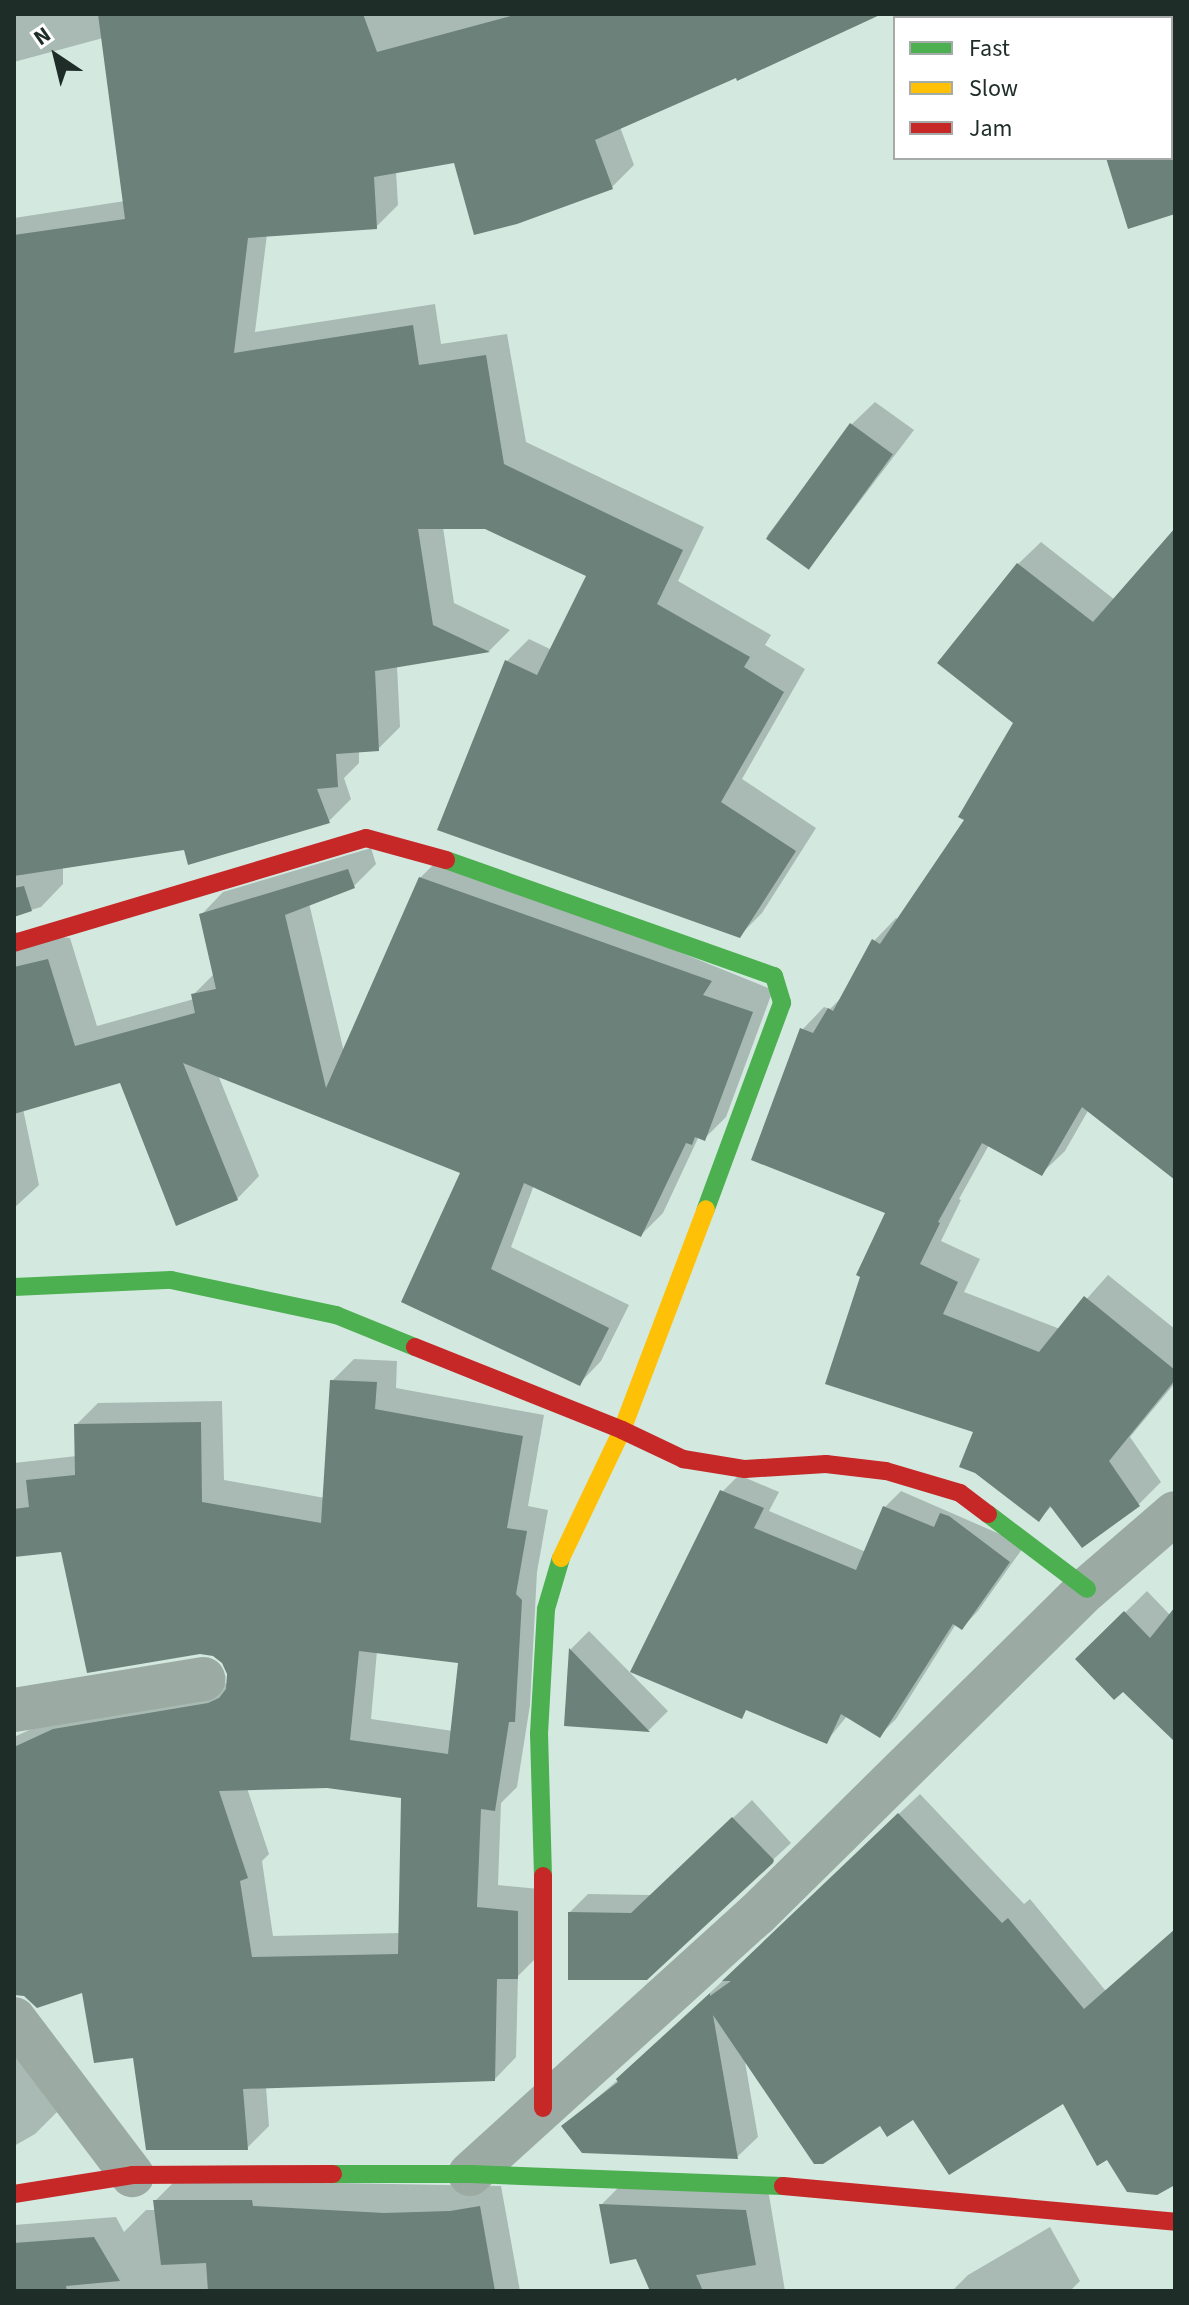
<!DOCTYPE html>
<html>
<head>
<meta charset="utf-8">
<style>
  body { margin:0 }
  #map { position:relative; width:1189px; height:2305px; overflow:hidden; background:#d3e9e0; font-family:"Source Sans 3",sans-serif }
  div>[style] { position:absolute }
  .shadow>* { inset:0; background:#0003 }
  .building>* { inset:0; background:#6c817a; transform-origin:0 0 }
  .street>* { height:44px; margin:-22px; padding:0 22px; transform-origin:22px; border-radius:22px; background:#9caaa4 }
  .fast>* { height:18px; margin:-9px; padding:0 9px; transform-origin:9px; border-radius:9px; background:#4caf50 }
  .slow>* { height:18px; margin:-9px; padding:0 9px; transform-origin:9px; border-radius:9px; background:#ffc107 }
  .jam>* { height:18px; margin:-9px; padding:0 9px; transform-origin:9px; border-radius:9px; background:#c62828 }
  span { translate:-50% -50%; white-space:nowrap; text-align:center; line-height:1.15; -webkit-text-stroke:8px #fff; paint-order:stroke }
  .frame { position:absolute; inset:0; border:16px solid #1e2d28; pointer-events:none }
  .legend { position:absolute; left:893px; top:16px; width:280px; height:144px; box-sizing:border-box; background:#fff; border:2px solid #a5aba9; margin:0; padding:10px 14px; list-style:none; font-size:24px; color:#1e2d28 }
  .legend li { display:flex; align-items:center; gap:16px; height:40px }
  .legend b { width:40px; border:2px solid #a5aba9 }
  .north { position:absolute; left:16px; top:16px; width:80px; height:80px; -webkit-text-stroke:6px #fff; paint-order:stroke; rotate:325deg; font-size:22px; font-weight:700; line-height:32px; text-align:center; color:#1e2d28 }
  .north::after { content:''; display:block; margin:auto; width:28px; height:36px; background:#1e2d28; clip-path:polygon(50% 0,100% 100%,50% 72%,0 100%) }
</style>
</head>
<body>
<div id="map">
  <div class="shadow">
    <div style="clip-path:polygon(14px 14px,857px 14px,737px 75px,620px 127px,634px 165px,612px 187px,456px 161px,396px 171px,398px 205px,376px 227px,267px 234px,255px 332px,435px 304px,441px 344px,507px 334px,526px 442px,704px 527px,678px 581px,771px 635px,765px 645px,805px 669px,742px 779px,816px 828px,762px 913px,740px 935px,440px 829px,507px 661px,529px 639px,552px 650px,589px 575px,485px 527px,443px 527px,454px 603px,510px 630px,489px 651px,397px 666px,400px 727px,378px 749px,359px 750px,359px 763px,344px 778px,351px 799px,329px 821px,189px 863px,186px 848px,63px 866px,63px 884px,41px 907px,14px 915px,14px 218px,125px 201px,103px 38px,14px 62px)"></div>
    <div style="clip-path:polygon(1101px 14px,1175px 14px,1175px 212px,1108px 158px,1171px 158px,1171px 18px,1102px 18px)"></div>
    <div style="clip-path:polygon(875px 402px,914px 430px,828px 543px,806px 566px,767px 536px,852px 424px)"></div>
    <div style="clip-path:polygon(1175px 534px,1175px 1177px,1089px 1109px,1065px 1151px,1042px 1173px,989px 1145px,959px 1199px,961px 1200px,941px 1241px,980px 1259px,964px 1292px,1060px 1329px,1108px 1275px,1175px 1329px,1175px 1383px,1130px 1437px,1161px 1482px,1139px 1504px,1082px 1545px,1053px 1505px,1039px 1519px,862px 1276px,887px 1212px,802px 1030px,824px 1007px,830px 1009px,844px 995px,874px 941px,896px 918px,899px 920px,967px 820px,1016px 722px,1018px 564px,1041px 542px,1115px 600px)"></div>
    <div style="clip-path:polygon(371px 848px,376px 864px,354px 886px,309px 903px,344px 1052px,420px 878px,442px 856px,773px 990px,726px 1117px,704px 1139px,699px 1136px,663px 1213px,641px 1235px,534px 1185px,511px 1247px,629px 1305px,601px 1361px,579px 1384px,404px 1301px,462px 1172px,218px 1075px,259px 1176px,237px 1199px,121px 1080px,23px 1109px,39px 1185px,14px 1208px,14px 932px,70px 938px,97px 1026px,194px 999px,193px 995px,215px 973px,201px 915px,223px 892px)"></div>
    <div style="clip-path:polygon(evenodd,354px 1359px,397px 1361px,396px 1388px,544px 1415px,528px 1506px,548px 1510px,537px 1572px,530px 1705px,517px 1787px,501px 1803px,498px 1885px,539px 1889px,539px 1955px,518px 1976px,516px 2057px,495px 2079px,266px 2087px,269px 2126px,247px 2148px,135px 2055px,84px 1991px,14px 1993px,14px 1737px,77px 1708px,229px 1683px,230px 1675px,223px 1661px,63px 1550px,14px 1555px,14px 1463px,77px 1456px,76px 1425px,98px 1403px,222px 1401px,224px 1480px,325px 1498px,332px 1381px,354px 1359px,377px 1651px,461px 1661px,453px 1731px,371px 1719px,377px 1651px,354px 1359px,327px 1786px,403px 1796px,401px 1933px,273px 1936px,262px 1861px,269px 1854px,247px 1788px,327px 1786px)"></div>
    <div style="clip-path:polygon(739px 1475px,779px 1492px,769px 1511px,866px 1552px,885px 1507px,901px 1491px,1025px 1545px,978px 1611px,962px 1628px,956px 1624px,896px 1719px,880px 1735px,847px 1716px,826px 1742px,722px 1492px)"></div>
    <div style="clip-path:polygon(1147px 1591px,1171px 1616px,1175px 1610px,1175px 1739px,1123px 1689px,1078px 1659px)"></div>
    <div style="clip-path:polygon(589px 1631px,668px 1711px,649px 1730px,567px 1724px,571px 1649px)"></div>
    <div style="clip-path:polygon(920px 1794px,1024px 1904px,1030px 1899px,1175px 2075px,1175px 2183px,1108px 2157px,1064px 2101px,881px 2123px,744px 2056px,758px 2137px,737px 2157px,564px 2126px,619px 2079px)"></div>
    <div style="clip-path:polygon(752px 1800px,791px 1843px,646px 1978px,570px 1912px,588px 1894px,651px 1895px)"></div>
    <div style="clip-path:polygon(14px 2036px,57px 2112px,35px 2134px,14px 2146px)"></div>
    <div style="clip-path:polygon(176px 2180px,501px 2186px,520px 2291px,14px 2291px,14px 2225px,116px 2217px,124px 2232px,146px 2210px,156px 2210px,155px 2201px)"></div>
    <div style="clip-path:polygon(623px 2183px,768px 2189px,785px 2291px,652px 2291px,638px 2257px,601px 2205px)"></div>
    <div style="clip-path:polygon(1050px 2227px,1080px 2281px,1070px 2291px,952px 2291px,968px 2275px)"></div>
  </div>
  <div class="building">
    <div style="clip-path:polygon(98px 14px,363px 14px,377px 52px,518px 14px,882px 14px,737px 81px,736px 78px,595px 140px,613px 189px,517px 224px,474px 235px,454px 163px,374px 177px,377px 229px,248px 238px,234px 353px,413px 325px,419px 365px,486px 355px,504px 464px,683px 550px,657px 604px,750px 657px,744px 667px,784px 692px,721px 802px,796px 851px,740px 938px,437px 830px,505px 660px,537px 675px,586px 576px,485px 529px,418px 529px,433px 625px,490px 652px,375px 671px,379px 751px,336px 754px,338px 787px,317px 789px,330px 823px,188px 865px,184px 850px,14px 876px,14px 235px,125px 219px)"></div>
    <div style="clip-path:polygon(1106px 158px,1175px 158px,1175px 214px,1128px 229px)"></div>
    <div style="left:850px;top:423px;width:53px;height:143px;rotate:36deg"></div>
    <div style="clip-path:polygon(1175px 528px,1175px 1180px,1082px 1107px,1042px 1176px,982px 1143px,938px 1222px,940px 1223px,920px 1264px,958px 1282px,943px 1314px,1039px 1352px,1084px 1296px,1175px 1370px,1175px 1380px,1109px 1461px,1140px 1506px,1082px 1548px,1050px 1506px,1039px 1522px,975px 1473px,959px 1467px,973px 1432px,825px 1384px,860px 1277px,856px 1275px,885px 1213px,751px 1160px,800px 1028px,813px 1033px,828px 1008px,833px 1011px,872px 939px,880px 944px,964px 820px,958px 817px,1013px 723px,937px 663px,1017px 563px,1093px 622px)"></div>
    <div style="clip-path:polygon(348px 869px,355px 888px,285px 915px,326px 1088px,419px 877px,712px 981px,703px 995px,753px 1012px,705px 1141px,695px 1137px,692px 1145px,686px 1143px,641px 1237px,524px 1183px,491px 1269px,609px 1328px,580px 1386px,401px 1302px,460px 1173px,183px 1063px,238px 1200px,176px 1226px,120px 1083px,14px 1114px,14px 967px,48px 959px,75px 1046px,195px 1013px,191px 994px,216px 989px,199px 914px)"></div>
    <div style="clip-path:polygon(24px 886px,32px 911px,14px 917px,14px 888px)"></div>
    <div style="clip-path:polygon(evenodd,330px 1380px,377px 1382px,375px 1409px,523px 1436px,507px 1528px,527px 1531px,516px 1594px,522px 1600px,515px 1722px,509px 1722px,495px 1811px,481px 1809px,477px 1907px,518px 1911px,518px 1979px,497px 1979px,495px 2081px,243px 2089px,248px 2150px,146px 2150px,133px 2058px,94px 2063px,82px 1993px,37px 2008px,24px 1996px,14px 1995px,14px 1747px,53px 1729px,208px 1703px,219px 1698px,226px 1689px,227px 1674px,222px 1663px,213px 1656px,200px 1654px,87px 1673px,61px 1552px,14px 1557px,14px 1509px,29px 1507px,26px 1480px,75px 1475px,74px 1424px,201px 1422px,202px 1502px,321px 1523px,330px 1380px,359px 1651px,458px 1663px,448px 1754px,350px 1740px,359px 1651px,330px 1380px,327px 1788px,401px 1798px,398px 1954px,252px 1957px,240px 1881px,248px 1878px,219px 1791px,327px 1788px)"></div>
    <div style="clip-path:polygon(720px 1490px,764px 1508px,754px 1528px,856px 1570px,883px 1506px,934px 1527px,940px 1513px,949px 1516px,1010px 1562px,962px 1630px,953px 1624px,880px 1738px,841px 1714px,827px 1744px,746px 1710px,742px 1719px,630px 1672px)"></div>
    <div style="clip-path:polygon(1175px 1607px,1175px 1742px,1123px 1692px,1114px 1700px,1075px 1659px,1124px 1611px,1150px 1638px)"></div>
    <div style="clip-path:polygon(569px 1648px,650px 1732px,564px 1726px)"></div>
    <div style="clip-path:polygon(898px 1813px,1002px 1923px,1008px 1918px,1084px 2009px,1175px 1929px,1175px 2185px,1157px 2195px,1127px 2192px,1107px 2160px,1097px 2166px,1063px 2104px,949px 2175px,913px 2120px,887px 2137px,880px 2126px,823px 2164px,814px 2164px,713px 2015px,738px 2159px,582px 2153px,561px 2126px,618px 2082px,616px 2079px,710px 1993px,710px 1996px,731px 1981px,722px 1981px)"></div>
    <div style="clip-path:polygon(732px 1817px,774px 1860px,773px 1863px,647px 1980px,568px 1980px,568px 1912px,631px 1913px)"></div>
    <div style="clip-path:polygon(153px 2200px,252px 2200px,253px 2206px,384px 2213px,450px 2211px,480px 2206px,495px 2291px,208px 2291px,206px 2263px,161px 2265px)"></div>
    <div style="clip-path:polygon(599px 2204px,746px 2210px,756px 2265px,696px 2275px,703px 2291px,650px 2291px,636px 2259px,610px 2264px)"></div>
    <div style="clip-path:polygon(94px 2237px,120px 2281px,66px 2286px,67px 2291px,14px 2291px,14px 2243px)"></div>
  </div>
  <div class="street">
    <div style="left:14px;top:1710px;width:192px;rotate:-9.3deg"></div>
    <div style="left:14px;top:2019px;width:196px;rotate:52.9deg"></div>
    <div style="left:470px;top:2174px;width:386px;rotate:-42.2deg"></div>
    <div style="left:756px;top:1915px;width:465px;rotate:-44.6deg"></div>
    <div style="left:1087px;top:1589px;width:116px;rotate:-40.8deg"></div>
  </div>
  <div class="fast">
    <div style="left:446px;top:860px;width:348px;rotate:19.5deg"></div>
    <div style="left:774px;top:976px;width:28px;rotate:73deg"></div>
    <div style="left:782px;top:1003px;width:220px;rotate:110.3deg"></div>
    <div style="left:14px;top:1287px;width:157px;rotate:-2.6deg"></div>
    <div style="left:171px;top:1280px;width:169px;rotate:12deg"></div>
    <div style="left:336px;top:1315px;width:85px;rotate:22.1deg"></div>
    <div style="left:988px;top:1514px;width:124px;rotate:37.1deg"></div>
    <div style="left:543px;top:1876px;width:142px;rotate:-91.6deg"></div>
    <div style="left:539px;top:1734px;width:125px;rotate:-86.8deg"></div>
    <div style="left:546px;top:1609px;width:53px;rotate:-73.6deg"></div>
    <div style="left:333px;top:2174px;width:137px"></div>
    <div style="left:470px;top:2174px;width:313px;rotate:2.2deg"></div>
  </div>
  <div class="slow">
    <div style="left:561px;top:1558px;width:142px;rotate:-64.5deg"></div>
    <div style="left:622px;top:1430px;width:236px;rotate:-69.2deg"></div>
  </div>
  <div class="jam">
    <div style="left:14px;top:943px;width:367px;rotate:-16.6deg"></div>
    <div style="left:366px;top:838px;width:83px;rotate:15.4deg"></div>
    <div style="left:415px;top:1347px;width:223px;rotate:21.8deg"></div>
    <div style="left:622px;top:1430px;width:68px;rotate:25.4deg"></div>
    <div style="left:683px;top:1459px;width:63px;rotate:9.2deg"></div>
    <div style="left:745px;top:1469px;width:81px;rotate:-3.5deg"></div>
    <div style="left:826px;top:1464px;width:60px;rotate:6.7deg"></div>
    <div style="left:886px;top:1471px;width:77px;rotate:16.6deg"></div>
    <div style="left:960px;top:1493px;width:35px;rotate:37deg"></div>
    <div style="left:543px;top:1876px;width:232px;rotate:90deg"></div>
    <div style="left:783px;top:2186px;width:394px;rotate:5.2deg"></div>
    <div style="left:14px;top:2194px;width:120px;rotate:-9.1deg"></div>
    <div style="left:132px;top:2175px;width:201px;rotate:-0.3deg"></div>
  </div>
  <div class="frame"></div>
  <ul class="legend">
  <li><b style="height:10px;background:#4caf50"></b>Fast</li>
  <li><b style="height:10px;background:#ffc107"></b>Slow</li>
  <li><b style="height:10px;background:#c62828"></b>Jam</li>
  </ul>
  <div class="north">N</div>
</div>
</body>
</html>
